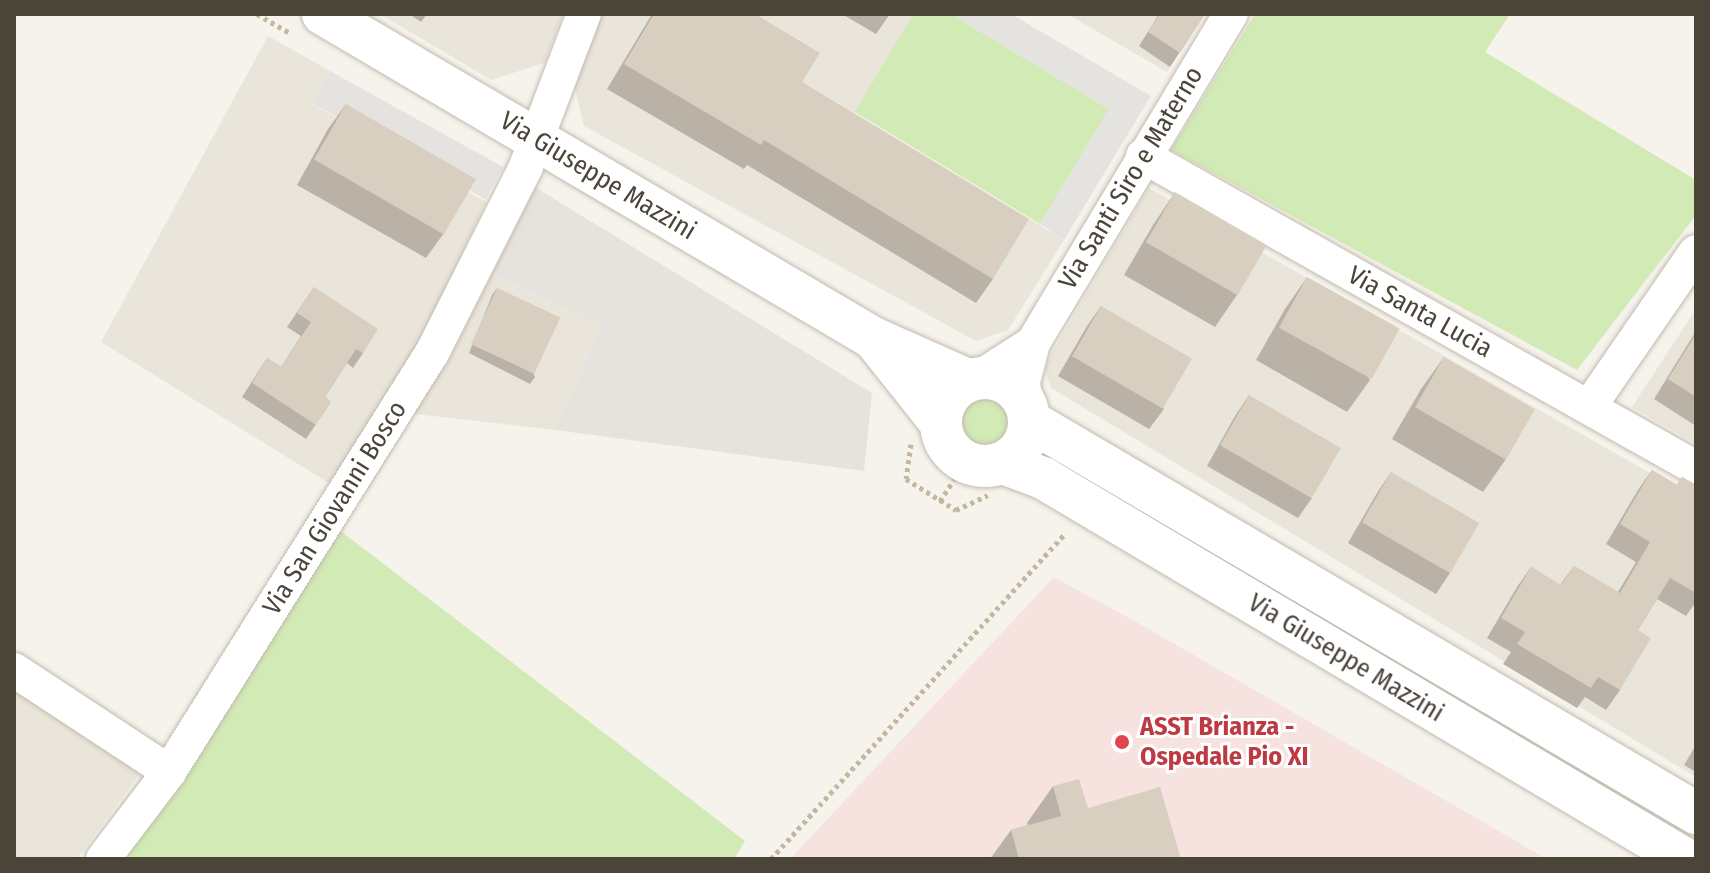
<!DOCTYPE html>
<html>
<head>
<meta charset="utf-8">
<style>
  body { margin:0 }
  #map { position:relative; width:1710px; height:873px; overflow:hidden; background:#f6f3ec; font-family:"Fira Sans Condensed",sans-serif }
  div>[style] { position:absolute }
  .residential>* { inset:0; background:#eae5da }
  .industrial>* { inset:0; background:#e6e2dd }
  .medical>* { inset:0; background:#f6e3e0 }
  .green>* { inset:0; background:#d2eab5 }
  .round { border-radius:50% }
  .parking>* { inset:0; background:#e5e3e0; transform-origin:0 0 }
  .path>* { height:5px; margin-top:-2.5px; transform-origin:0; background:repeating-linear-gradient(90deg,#c4b79f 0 4px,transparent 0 8px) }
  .roads { filter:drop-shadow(0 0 2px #c2bbae) drop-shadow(0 0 2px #c2bbae) }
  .minor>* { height:34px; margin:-17px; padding:0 17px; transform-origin:17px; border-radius:17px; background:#fff }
  .tertiary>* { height:42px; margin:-21px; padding:0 21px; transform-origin:21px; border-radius:21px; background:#fff }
  .tertiary>.ring { margin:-21px; padding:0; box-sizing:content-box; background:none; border:42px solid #fff; border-radius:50% }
  .wall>* { inset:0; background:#bab2a6 }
  .building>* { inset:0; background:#d8cfc1; transform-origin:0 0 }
  .dots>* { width:22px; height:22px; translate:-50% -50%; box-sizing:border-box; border:4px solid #fff; border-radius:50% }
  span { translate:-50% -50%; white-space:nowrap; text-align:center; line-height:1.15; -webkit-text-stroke:6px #fff; paint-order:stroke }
  .street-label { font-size:26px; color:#4b4439 }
  .health-label { font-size:26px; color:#be3a42; font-weight:700 }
  .left { translate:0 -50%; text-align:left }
  .frame { position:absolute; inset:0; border:16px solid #4b4439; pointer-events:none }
</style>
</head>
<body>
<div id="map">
  <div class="residential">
    <div style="clip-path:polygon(380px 14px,563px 14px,544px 63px,491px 80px)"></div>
    <div style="clip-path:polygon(602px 14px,913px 14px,855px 113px,1064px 240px,1008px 330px,976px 341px,584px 126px,574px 84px)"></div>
    <div style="clip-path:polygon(1067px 14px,1202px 14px,1167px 72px)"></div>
    <div style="clip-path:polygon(268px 36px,330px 71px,312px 104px,486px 202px,420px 345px,332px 485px,101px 342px)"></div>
    <div style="clip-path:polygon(1149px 188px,1696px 499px,1696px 777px,1051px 388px,1045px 370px,1051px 354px)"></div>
    <div style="clip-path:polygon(492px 272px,602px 326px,555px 430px,407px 413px,446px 365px)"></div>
    <div style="clip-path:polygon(1696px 309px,1696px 444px,1632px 407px)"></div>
    <div style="clip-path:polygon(14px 690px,140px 773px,77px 859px,14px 859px)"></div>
  </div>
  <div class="industrial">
    <div style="clip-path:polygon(533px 186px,872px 393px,864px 471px,555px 430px,602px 326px,492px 272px)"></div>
  </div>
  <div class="medical">
    <div style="clip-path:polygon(1054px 577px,1140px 624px,1547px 859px,790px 859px)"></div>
  </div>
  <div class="green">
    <div style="clip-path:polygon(913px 14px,951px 14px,1109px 109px,1040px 224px,855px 112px)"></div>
    <div style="clip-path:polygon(1255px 14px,1510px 14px,1485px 52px,1696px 180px,1696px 215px,1577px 370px,1171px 150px)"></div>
    <div class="round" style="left:953px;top:390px;width:62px;height:62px"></div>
    <div style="clip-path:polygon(338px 529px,745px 841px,734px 859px,135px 859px,125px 853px)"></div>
  </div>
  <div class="parking">
    <div style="clip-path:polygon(951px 14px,1011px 14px,1151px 96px,1064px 240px,1040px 224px,1109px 109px)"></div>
    <div style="left:330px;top:71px;width:198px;height:37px;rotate:29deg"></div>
  </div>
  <div class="path">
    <div style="left:257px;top:14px;width:39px;rotate:30deg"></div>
    <div style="left:911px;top:444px;width:35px;rotate:98deg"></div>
    <div style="left:906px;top:479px;width:59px;rotate:31.8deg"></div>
    <div style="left:956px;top:510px;width:35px;rotate:-25deg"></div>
    <div style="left:940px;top:501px;width:45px;rotate:-56.7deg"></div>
    <div style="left:771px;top:859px;width:438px;rotate:-47.9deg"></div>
  </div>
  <div class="roads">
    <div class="minor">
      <div style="left:1143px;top:156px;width:635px;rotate:29.43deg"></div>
      <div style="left:980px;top:377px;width:63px;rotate:-32.7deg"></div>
      <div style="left:1026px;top:404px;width:22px;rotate:-98deg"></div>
      <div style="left:1023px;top:382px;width:40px;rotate:-75.6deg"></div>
      <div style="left:1033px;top:343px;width:384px;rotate:-59deg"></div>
      <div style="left:1589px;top:407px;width:188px;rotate:-55.4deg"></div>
      <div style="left:14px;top:670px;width:186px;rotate:33.3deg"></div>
      <div style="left:103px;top:859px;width:109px;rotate:-52.8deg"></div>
      <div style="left:169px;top:772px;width:495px;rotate:-57.9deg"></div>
      <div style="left:432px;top:353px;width:206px;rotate:-63.2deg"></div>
      <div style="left:525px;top:169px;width:166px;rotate:-69.2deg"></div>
    </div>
    <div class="tertiary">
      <div style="left:323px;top:14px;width:638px;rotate:30.5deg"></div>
      <div style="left:873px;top:338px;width:104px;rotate:23.9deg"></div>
      <div style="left:874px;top:339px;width:106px;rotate:51.5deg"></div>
      <div class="ring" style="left:941px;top:378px;width:46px;height:46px"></div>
      <div style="left:1030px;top:421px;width:773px;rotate:30.48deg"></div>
      <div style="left:1003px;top:463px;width:43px;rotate:20.6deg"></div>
      <div style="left:1043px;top:478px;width:747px;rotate:30.69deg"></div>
    </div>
  </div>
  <div class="wall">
    <div style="clip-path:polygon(409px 14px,427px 14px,421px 22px)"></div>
    <div style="clip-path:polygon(652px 14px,755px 14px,802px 82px,993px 279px,976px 303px,747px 165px,744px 169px,607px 89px)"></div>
    <div style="clip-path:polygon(842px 14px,890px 14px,876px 34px)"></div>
    <div style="clip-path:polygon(1159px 14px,1205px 14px,1170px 67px,1139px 46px)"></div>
    <div style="clip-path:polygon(346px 104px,444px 233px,426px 258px,297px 185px,328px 129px)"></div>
    <div style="clip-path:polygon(1175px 192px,1237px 295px,1215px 327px,1124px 275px,1153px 225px)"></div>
    <div style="clip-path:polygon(1307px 277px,1370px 380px,1347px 412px,1256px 360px,1285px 309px)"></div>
    <div style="clip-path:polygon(314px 287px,363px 353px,353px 368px,347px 363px,325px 397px,331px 402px,306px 439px,242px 397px,267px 358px,281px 367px,301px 336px,287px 327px)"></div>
    <div style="clip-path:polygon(497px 288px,535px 377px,530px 384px,469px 353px,492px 295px)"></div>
    <div style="clip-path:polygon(1101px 306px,1164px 409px,1149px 429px,1058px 376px,1087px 326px)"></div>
    <div style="clip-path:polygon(1696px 331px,1696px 426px,1654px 399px)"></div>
    <div style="clip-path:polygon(1444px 357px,1506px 459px,1483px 492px,1392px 439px,1421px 389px)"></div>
    <div style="clip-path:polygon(1249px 395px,1312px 498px,1298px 518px,1207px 466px,1235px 416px)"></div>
    <div style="clip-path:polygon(1652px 470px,1677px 485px,1682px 477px,1696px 485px,1696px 602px,1686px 616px,1657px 599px,1638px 630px,1620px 690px,1606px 710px,1585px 697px,1577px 708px,1503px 664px,1511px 652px,1487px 638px,1517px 587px,1531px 567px,1560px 585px,1574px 566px,1618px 592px,1636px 562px,1606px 544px,1638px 490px)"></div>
    <div style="clip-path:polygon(1391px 472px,1450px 573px,1436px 594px,1348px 543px,1377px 493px)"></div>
    <div style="clip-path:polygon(1696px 745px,1696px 772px,1684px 765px)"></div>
    <div style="clip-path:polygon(1053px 786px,1088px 808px,1181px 859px,990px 859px,1011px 830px,1028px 825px,1027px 823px)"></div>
  </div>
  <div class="building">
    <div style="clip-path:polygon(654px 14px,755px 14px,820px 53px,802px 82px,1029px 219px,993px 279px,764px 140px,761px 145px,624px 64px)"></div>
    <div style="clip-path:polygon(1160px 14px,1205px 14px,1180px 53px,1148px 32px)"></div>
    <div style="left:346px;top:104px;width:150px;height:64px;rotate:30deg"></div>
    <div style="left:1175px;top:192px;width:106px;height:58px;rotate:30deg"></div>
    <div style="left:1307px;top:277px;width:106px;height:58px;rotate:29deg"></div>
    <div style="clip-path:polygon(314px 287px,378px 329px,363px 353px,356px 349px,325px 397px,331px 402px,316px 425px,252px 383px,267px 358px,281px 367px,311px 322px,297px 313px)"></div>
    <div style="left:497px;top:288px;width:70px;height:62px;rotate:25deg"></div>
    <div style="left:1101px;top:306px;width:105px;height:58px;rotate:30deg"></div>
    <div style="clip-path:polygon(1696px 334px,1696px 397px,1668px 379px)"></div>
    <div style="left:1444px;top:357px;width:105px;height:58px;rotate:30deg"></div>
    <div style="left:1249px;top:395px;width:106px;height:58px;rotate:30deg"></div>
    <div style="clip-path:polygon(1652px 470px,1677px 485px,1682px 477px,1696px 485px,1696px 593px,1670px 578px,1638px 630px,1651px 638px,1620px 690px,1598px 677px,1591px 688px,1517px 644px,1525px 632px,1501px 618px,1531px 567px,1561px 585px,1574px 566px,1620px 593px,1650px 542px,1620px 524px)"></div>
    <div style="left:1391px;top:472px;width:102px;height:58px;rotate:30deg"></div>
    <div style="clip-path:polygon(1079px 779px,1088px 808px,1160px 787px,1181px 859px,1019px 859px,1011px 830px,1061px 816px,1053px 786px)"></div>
  </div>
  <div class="dots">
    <div style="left:1122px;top:742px;background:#e0444e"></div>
  </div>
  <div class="street-label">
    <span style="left:598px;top:176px;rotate:31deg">Via Giuseppe Mazzini</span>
    <span style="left:1131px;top:178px;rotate:-59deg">Via Santi Siro e Materno</span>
    <span style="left:1420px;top:312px;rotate:29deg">Via Santa Lucia</span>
    <span style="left:335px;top:508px;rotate:-58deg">Via San Giovanni Bosco</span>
    <span style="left:1346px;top:658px;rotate:31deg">Via Giuseppe Mazzini</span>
  </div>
  <div class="health-label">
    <span class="left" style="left:1140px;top:742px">ASST Brianza -<br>Ospedale Pio XI</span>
  </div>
  <div class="frame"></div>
</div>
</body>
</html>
